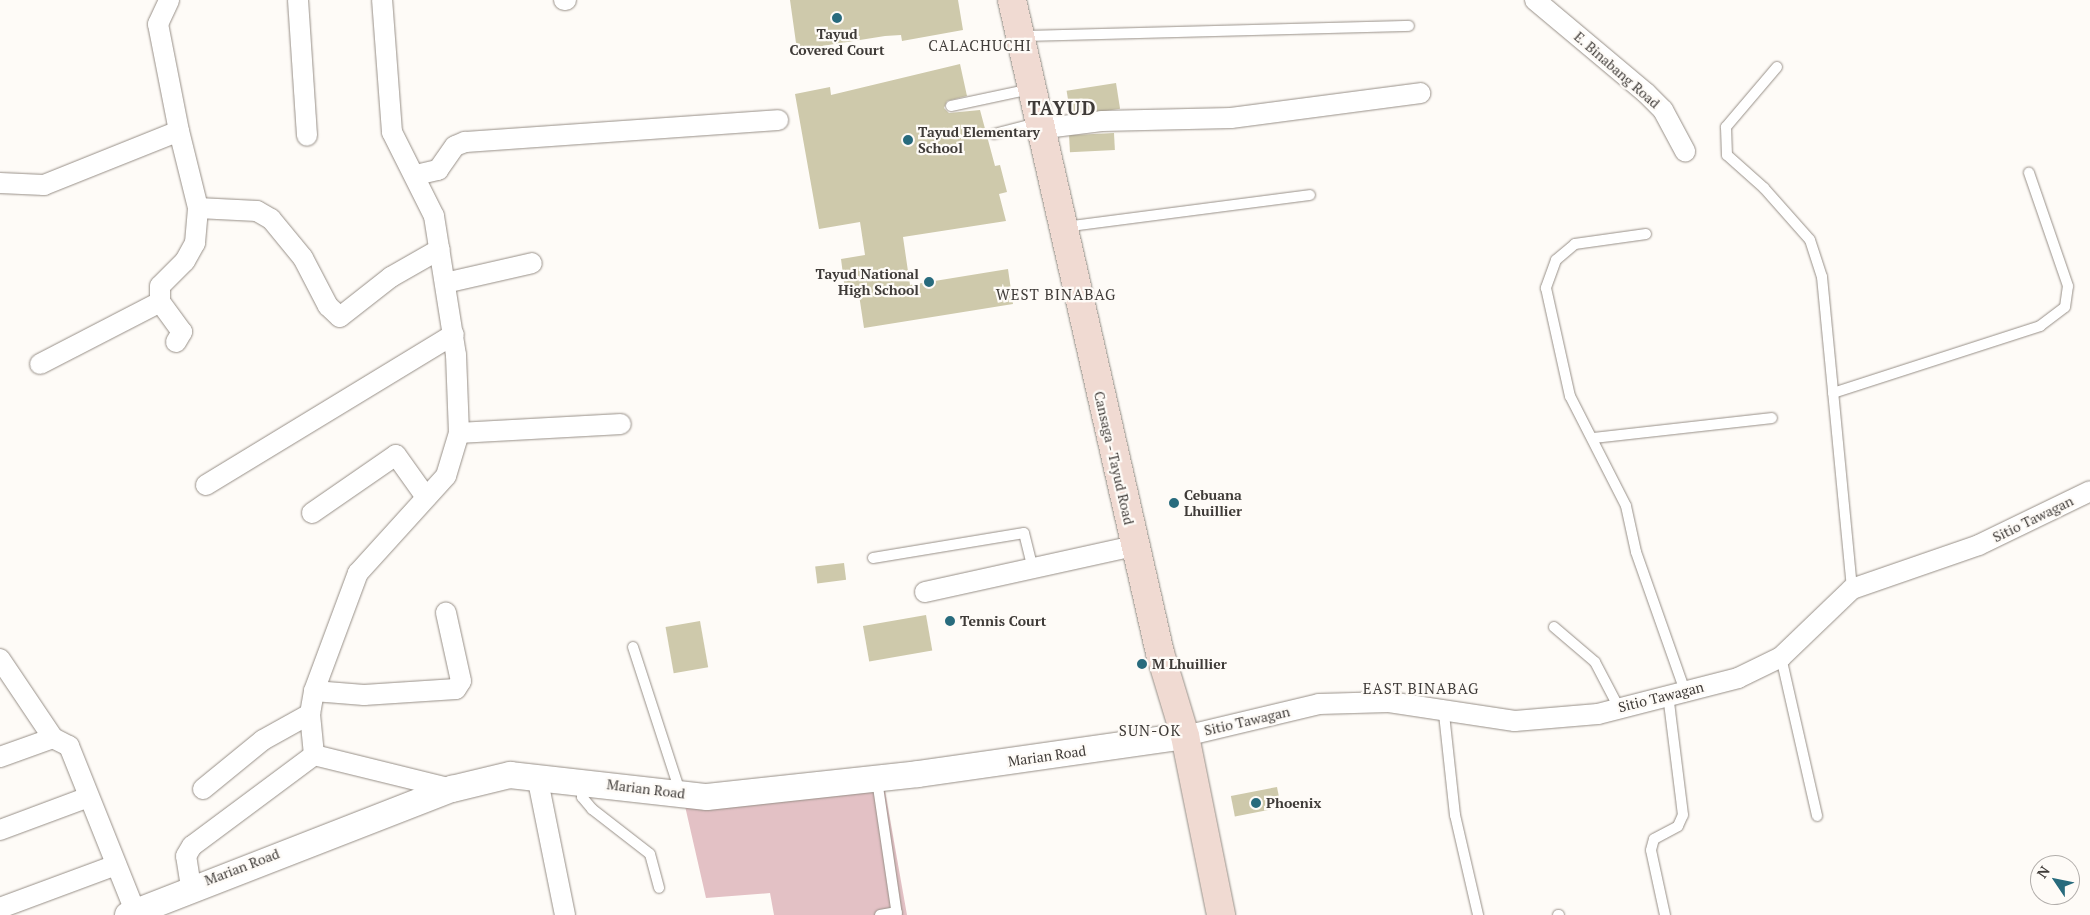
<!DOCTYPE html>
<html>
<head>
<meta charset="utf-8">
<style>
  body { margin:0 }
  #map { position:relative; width:2090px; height:915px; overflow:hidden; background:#fefbf7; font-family:"PT Serif",serif }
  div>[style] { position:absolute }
  .green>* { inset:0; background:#e3c1c5 }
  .building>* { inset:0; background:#cec9ab; transform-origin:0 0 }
  .roads { filter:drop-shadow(0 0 1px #978f87) drop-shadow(0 0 1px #978f87) }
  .service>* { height:10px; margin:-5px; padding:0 5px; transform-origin:5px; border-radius:5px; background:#fff }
  .minor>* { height:20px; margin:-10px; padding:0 10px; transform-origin:10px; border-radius:10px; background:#fff }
  .tertiary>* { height:26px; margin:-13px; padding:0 13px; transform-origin:13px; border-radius:13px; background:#fff }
  .trunk>* { height:28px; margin:-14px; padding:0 14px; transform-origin:14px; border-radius:14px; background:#f0dad2 }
  .dots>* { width:14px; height:14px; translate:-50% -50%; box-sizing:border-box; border:2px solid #fefbf7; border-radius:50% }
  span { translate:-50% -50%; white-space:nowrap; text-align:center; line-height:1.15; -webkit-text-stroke:4.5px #fefbf7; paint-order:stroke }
  .poi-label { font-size:14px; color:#3f3b38; font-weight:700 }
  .left { translate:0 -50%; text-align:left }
  .right { translate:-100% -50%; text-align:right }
  .street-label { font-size:14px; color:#3f3b38 }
  .neighbourhood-label { font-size:15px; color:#3f3b38; letter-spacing:1px }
  .district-label { font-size:19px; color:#3f3b38; font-weight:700; letter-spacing:1px }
  .north { position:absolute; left:2030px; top:855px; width:50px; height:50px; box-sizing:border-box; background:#fefbf7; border:1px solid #b2aeab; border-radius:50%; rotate:304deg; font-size:14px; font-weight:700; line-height:20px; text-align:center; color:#3f3b38 }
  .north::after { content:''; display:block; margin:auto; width:18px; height:22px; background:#286b7d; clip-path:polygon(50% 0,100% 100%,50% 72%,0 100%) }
</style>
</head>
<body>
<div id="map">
  <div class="green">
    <div style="clip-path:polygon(884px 785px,907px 915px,774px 915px,770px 893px,706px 898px,685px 806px)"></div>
  </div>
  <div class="building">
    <div style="clip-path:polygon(790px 0,958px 0,963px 30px,902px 41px,901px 35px,885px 36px,797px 50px)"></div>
    <div style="clip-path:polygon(960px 64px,967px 96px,947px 101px,944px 108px,949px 113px,980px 110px,995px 166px,1000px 165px,1007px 192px,999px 194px,1006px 221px,903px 237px,910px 285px,1008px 269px,1013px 304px,864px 328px,858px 288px,845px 290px,841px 259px,865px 255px,860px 222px,819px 229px,795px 94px,830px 87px,831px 95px)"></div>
    <div style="left:1116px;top:83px;width:26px;height:50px;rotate:81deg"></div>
    <div style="left:1114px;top:133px;width:17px;height:45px;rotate:87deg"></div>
    <div style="left:844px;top:563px;width:17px;height:29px;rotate:83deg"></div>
    <div style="left:926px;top:615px;width:36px;height:64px;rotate:80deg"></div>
    <div style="left:700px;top:621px;width:47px;height:35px;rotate:80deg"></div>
    <div style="left:1277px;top:787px;width:21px;height:47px;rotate:79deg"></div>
  </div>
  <div class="roads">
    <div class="service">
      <div style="left:1021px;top:36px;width:388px;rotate:-1.5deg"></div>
      <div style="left:1777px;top:67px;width:79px;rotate:130.4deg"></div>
      <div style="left:1726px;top:127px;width:28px;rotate:88deg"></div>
      <div style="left:1727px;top:155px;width:50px;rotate:41.7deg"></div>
      <div style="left:1764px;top:188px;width:69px;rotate:48.5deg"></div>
      <div style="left:1810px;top:240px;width:39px;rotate:72deg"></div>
      <div style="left:1822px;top:277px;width:313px;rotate:84.5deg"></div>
      <div style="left:951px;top:106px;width:81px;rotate:-12.1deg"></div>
      <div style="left:994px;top:134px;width:44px;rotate:-14.3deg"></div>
      <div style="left:1064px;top:227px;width:248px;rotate:-7.4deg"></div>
      <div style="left:1646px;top:234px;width:72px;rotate:172deg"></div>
      <div style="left:1575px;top:244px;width:25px;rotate:140deg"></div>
      <div style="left:1556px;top:260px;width:30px;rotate:110deg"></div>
      <div style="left:1546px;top:288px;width:111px;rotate:77.5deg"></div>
      <div style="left:1570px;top:396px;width:123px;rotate:63deg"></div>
      <div style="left:1626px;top:506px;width:47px;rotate:77.7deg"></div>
      <div style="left:1636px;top:552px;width:147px;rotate:70.6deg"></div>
      <div style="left:1833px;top:393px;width:218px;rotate:-17.9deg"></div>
      <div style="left:2040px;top:326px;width:31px;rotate:-37deg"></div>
      <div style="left:2065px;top:307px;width:21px;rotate:-82deg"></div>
      <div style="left:2068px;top:286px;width:120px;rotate:-109deg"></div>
      <div style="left:1594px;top:438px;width:179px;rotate:-6.4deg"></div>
      <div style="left:873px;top:558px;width:153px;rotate:-9.4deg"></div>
      <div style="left:1024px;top:533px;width:36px;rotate:76deg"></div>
      <div style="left:1554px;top:627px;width:54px;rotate:40.5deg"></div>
      <div style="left:1595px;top:662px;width:52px;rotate:62.4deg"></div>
      <div style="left:633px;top:647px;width:152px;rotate:72deg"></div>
      <div style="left:1781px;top:657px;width:163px;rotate:77.2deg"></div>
      <div style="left:1444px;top:714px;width:102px;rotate:83.8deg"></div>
      <div style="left:1455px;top:815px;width:103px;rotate:77deg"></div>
      <div style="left:877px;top:780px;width:136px;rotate:81.6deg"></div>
      <div style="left:582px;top:783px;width:14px;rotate:90deg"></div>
      <div style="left:582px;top:797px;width:16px;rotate:50deg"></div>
      <div style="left:592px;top:809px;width:73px;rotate:37.8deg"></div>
      <div style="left:650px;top:854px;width:35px;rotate:75deg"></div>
      <div style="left:880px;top:915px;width:17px;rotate:-10deg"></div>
      <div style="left:1558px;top:915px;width:1px"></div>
      <div style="left:1665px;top:915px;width:66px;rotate:-102.2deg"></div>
      <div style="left:1651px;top:850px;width:11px;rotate:-75deg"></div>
      <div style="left:1654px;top:839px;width:27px;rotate:-28deg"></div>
      <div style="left:1678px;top:826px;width:12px;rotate:-66deg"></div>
      <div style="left:1683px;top:815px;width:121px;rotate:-97.1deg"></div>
    </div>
    <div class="minor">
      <div style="left:298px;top:0;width:136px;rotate:86.2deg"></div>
      <div style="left:564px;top:0;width:2px"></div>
      <div style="left:1535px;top:0;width:145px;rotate:40deg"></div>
      <div style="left:1646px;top:93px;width:24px;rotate:45deg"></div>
      <div style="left:1663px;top:110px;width:47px;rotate:61.8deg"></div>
      <div style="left:1038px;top:129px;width:64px;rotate:-7.1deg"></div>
      <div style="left:1102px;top:121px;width:129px;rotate:-1.3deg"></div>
      <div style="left:1231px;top:118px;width:191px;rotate:-7.5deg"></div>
      <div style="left:179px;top:131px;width:79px;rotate:76.1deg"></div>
      <div style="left:198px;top:208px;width:59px;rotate:2.9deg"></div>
      <div style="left:257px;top:211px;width:16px;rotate:30deg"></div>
      <div style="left:271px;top:219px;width:50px;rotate:50.6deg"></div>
      <div style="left:303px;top:258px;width:54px;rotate:62.5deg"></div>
      <div style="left:328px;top:306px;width:16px;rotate:43deg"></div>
      <div style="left:340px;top:317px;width:65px;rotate:-38.1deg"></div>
      <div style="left:391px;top:277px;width:56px;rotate:-29.7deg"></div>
      <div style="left:416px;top:175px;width:23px;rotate:-13deg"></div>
      <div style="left:438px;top:170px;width:29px;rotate:-55deg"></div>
      <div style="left:455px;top:146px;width:11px;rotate:-22deg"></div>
      <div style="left:465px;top:142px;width:314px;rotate:-4deg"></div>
      <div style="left:0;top:183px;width:44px;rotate:2.6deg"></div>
      <div style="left:44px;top:185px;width:145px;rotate:-21.8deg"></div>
      <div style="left:179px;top:131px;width:109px;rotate:-101.1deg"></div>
      <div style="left:158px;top:24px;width:26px;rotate:-65deg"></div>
      <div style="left:445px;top:283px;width:89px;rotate:-12.9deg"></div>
      <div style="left:176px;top:342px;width:12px;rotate:-59deg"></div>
      <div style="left:182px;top:332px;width:37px;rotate:-126deg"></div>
      <div style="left:160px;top:302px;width:16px;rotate:-90deg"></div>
      <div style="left:160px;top:286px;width:35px;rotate:-45deg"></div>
      <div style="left:185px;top:261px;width:21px;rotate:-61deg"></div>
      <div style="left:195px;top:243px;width:35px;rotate:-85deg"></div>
      <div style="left:40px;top:364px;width:135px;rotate:-27.3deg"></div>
      <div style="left:459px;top:433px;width:162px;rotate:-3.2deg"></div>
      <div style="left:206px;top:485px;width:290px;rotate:-31.3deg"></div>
      <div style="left:312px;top:513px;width:102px;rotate:-34.6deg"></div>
      <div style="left:396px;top:455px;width:52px;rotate:54.5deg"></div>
      <div style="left:925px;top:592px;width:215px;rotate:-12.4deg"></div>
      <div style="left:0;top:659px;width:95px;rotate:56.1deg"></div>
      <div style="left:53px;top:738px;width:18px;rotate:27deg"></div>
      <div style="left:69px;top:746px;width:178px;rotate:68.2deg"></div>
      <div style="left:314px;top:691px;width:50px;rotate:4.6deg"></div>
      <div style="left:364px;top:695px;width:92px;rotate:-3.7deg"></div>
      <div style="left:456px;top:689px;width:9px;rotate:-58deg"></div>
      <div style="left:461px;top:681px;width:70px;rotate:-102.4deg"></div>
      <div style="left:1185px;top:736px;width:138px;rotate:-13.4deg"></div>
      <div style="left:1319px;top:704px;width:70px;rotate:-1.6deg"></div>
      <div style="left:1389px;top:702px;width:127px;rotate:8.6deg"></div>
      <div style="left:1515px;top:721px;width:83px;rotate:-4.8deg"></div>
      <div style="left:1598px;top:714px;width:145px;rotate:-14.4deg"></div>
      <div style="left:1738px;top:678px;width:48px;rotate:-26deg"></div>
      <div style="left:1781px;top:657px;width:98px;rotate:-43.8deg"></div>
      <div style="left:1852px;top:589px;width:134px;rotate:-19.1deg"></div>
      <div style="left:1979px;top:545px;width:123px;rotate:-25.9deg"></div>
      <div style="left:314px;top:755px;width:41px;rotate:-95.6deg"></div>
      <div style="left:310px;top:714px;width:23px;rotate:-80deg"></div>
      <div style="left:314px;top:691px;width:126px;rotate:-69.6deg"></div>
      <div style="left:358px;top:573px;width:131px;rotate:-47.8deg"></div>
      <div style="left:446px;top:476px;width:45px;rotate:-73.2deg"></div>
      <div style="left:459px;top:433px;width:78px;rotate:-92.2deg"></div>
      <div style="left:456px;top:355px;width:141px;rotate:-99deg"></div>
      <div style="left:434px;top:216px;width:94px;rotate:-116.6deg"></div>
      <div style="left:392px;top:132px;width:132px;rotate:-94.3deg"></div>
      <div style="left:0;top:757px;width:56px;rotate:-19.7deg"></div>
      <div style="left:537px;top:776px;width:142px;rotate:78.6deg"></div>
      <div style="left:203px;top:789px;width:77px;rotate:-39.2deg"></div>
      <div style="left:263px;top:740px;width:54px;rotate:-29deg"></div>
      <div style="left:0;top:830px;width:92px;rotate:-20.4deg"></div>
      <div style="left:191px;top:887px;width:31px;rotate:-99deg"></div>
      <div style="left:186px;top:856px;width:12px;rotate:-59deg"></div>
      <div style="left:192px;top:846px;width:152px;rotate:-36.7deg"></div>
      <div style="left:314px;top:755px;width:142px;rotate:13.8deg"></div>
      <div style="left:0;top:908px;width:124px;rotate:-20.3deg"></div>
    </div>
    <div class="tertiary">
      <div style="left:128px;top:915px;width:348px;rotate:-21.3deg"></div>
      <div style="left:452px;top:789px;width:60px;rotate:-13.6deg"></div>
      <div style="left:510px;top:775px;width:198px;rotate:6.4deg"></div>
      <div style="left:707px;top:797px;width:212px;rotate:-6.2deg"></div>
      <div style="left:918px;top:774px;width:270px;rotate:-8.1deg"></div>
    </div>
    <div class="trunk">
      <div style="left:1012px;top:0;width:670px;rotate:77.23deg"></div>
      <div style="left:1160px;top:653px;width:87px;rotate:73.2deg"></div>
      <div style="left:1185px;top:736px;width:183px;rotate:78.6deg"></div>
    </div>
  </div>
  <div class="dots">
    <div style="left:837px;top:18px;background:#286b7d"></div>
    <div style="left:908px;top:140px;background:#286b7d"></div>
    <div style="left:929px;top:282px;background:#286b7d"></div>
    <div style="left:1174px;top:503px;background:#286b7d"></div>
    <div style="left:950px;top:621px;background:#286b7d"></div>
    <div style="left:1142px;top:664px;background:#286b7d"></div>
    <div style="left:1256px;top:803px;background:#286b7d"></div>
  </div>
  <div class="poi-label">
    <span style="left:837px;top:42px">Tayud<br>Covered Court</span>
    <span class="left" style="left:918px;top:140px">Tayud Elementary<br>School</span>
    <span class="right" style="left:919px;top:282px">Tayud National<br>High School</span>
    <span class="left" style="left:1184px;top:503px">Cebuana<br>Lhuillier</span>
    <span class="left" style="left:960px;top:621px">Tennis Court</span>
    <span class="left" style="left:1152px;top:664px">M Lhuillier</span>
    <span class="left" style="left:1266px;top:803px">Phoenix</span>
  </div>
  <div class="street-label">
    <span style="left:1617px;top:70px;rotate:41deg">E. Binabang Road</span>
    <span style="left:1114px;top:458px;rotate:77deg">Cansaga - Tayud Road</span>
    <span style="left:2033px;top:519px;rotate:-26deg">Sitio Tawagan</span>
    <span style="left:1661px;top:697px;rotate:-14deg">Sitio Tawagan</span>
    <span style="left:1247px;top:721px;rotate:-13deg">Sitio Tawagan</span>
    <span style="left:1047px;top:756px;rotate:-8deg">Marian Road</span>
    <span style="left:646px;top:789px;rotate:7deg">Marian Road</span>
    <span style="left:242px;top:867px;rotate:-21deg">Marian Road</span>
  </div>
  <div class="neighbourhood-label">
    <span style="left:980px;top:46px">CALACHUCHI</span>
    <span style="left:1056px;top:295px">WEST BINABAG</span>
    <span style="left:1421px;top:689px">EAST BINABAG</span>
    <span style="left:1150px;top:731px">SUN-OK</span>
  </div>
  <div class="district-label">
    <span style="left:1062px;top:108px">TAYUD</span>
  </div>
  <div class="north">N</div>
</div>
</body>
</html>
